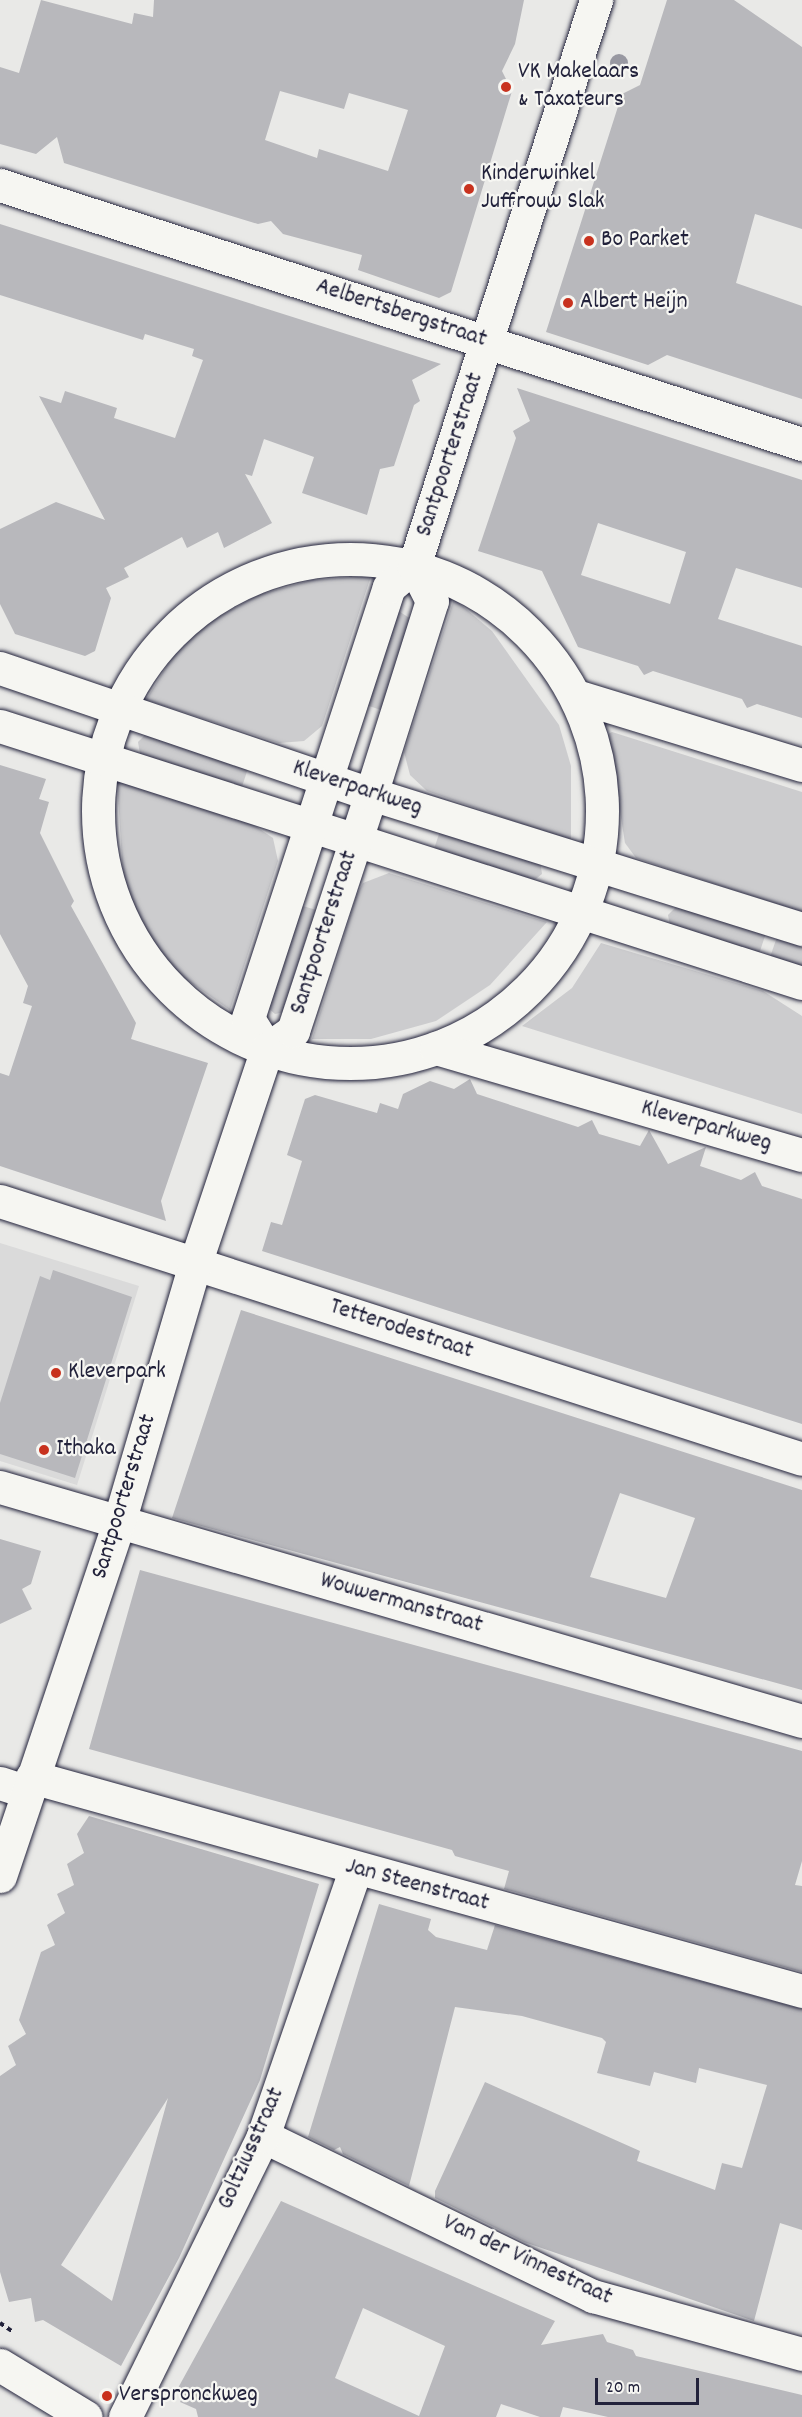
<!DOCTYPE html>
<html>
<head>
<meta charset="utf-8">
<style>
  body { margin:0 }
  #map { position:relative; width:802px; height:2417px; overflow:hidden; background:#e9e9e7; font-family:Dekko,sans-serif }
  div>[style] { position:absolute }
  .built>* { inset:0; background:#dadada }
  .green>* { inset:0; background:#ccccce }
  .building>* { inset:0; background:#b8b8bc }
  .path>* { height:4px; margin-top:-2px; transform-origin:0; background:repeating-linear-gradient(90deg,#22223b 0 4.5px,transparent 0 9px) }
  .roads { filter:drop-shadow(0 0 2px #22223b) drop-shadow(0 0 2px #22223b) }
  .minor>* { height:33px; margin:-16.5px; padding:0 16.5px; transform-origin:16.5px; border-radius:16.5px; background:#f6f6f2 }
  .minor>.ring { margin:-16.5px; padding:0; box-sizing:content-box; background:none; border:33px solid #f6f6f2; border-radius:50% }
  .primary>* { height:33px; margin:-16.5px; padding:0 16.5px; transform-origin:16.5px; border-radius:16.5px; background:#f6f6f2 }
  .trees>* { width:18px; height:18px; margin:-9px; border-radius:50%; background:#9898a1 }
  .dots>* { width:16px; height:16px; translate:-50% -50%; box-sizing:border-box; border:3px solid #f6f6f2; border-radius:50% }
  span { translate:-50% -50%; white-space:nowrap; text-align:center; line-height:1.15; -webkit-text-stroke:4.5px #f6f6f2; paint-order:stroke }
  .poi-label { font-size:24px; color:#22223b }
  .left { translate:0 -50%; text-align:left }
  .street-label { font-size:24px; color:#22223b }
  .scale { position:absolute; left:595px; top:2378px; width:104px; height:27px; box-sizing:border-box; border:3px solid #22223b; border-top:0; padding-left:8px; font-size:18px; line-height:21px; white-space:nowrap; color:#22223b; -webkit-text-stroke:4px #f6f6f2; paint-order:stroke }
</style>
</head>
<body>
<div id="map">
  <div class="built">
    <div style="clip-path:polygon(0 1243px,139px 1286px,77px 1485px,0 1461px)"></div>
  </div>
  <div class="green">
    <div style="clip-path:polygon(371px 576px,322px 726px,304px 741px,279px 743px,146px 700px,171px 659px,206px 624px,258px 595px,312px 580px)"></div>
    <div style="clip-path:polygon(454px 599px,492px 631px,559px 725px,571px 766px,571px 841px,427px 791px,410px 775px,404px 752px)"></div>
    <div style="clip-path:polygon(397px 610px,411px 619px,384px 711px,360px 703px)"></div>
    <div style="clip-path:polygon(612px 732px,802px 792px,802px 912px,636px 858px,625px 843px,608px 734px)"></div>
    <div style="clip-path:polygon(146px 734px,249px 765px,241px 790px,140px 754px,138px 742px)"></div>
    <div style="clip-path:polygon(117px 781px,252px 824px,273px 838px,278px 861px,230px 1010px,180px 975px,142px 929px,123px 875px)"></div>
    <div style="clip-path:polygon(441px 828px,540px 861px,542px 874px,532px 882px,433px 852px)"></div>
    <div style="clip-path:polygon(389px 873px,547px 922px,490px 985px,436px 1021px,371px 1039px,312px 1039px,357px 894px,363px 883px)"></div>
    <div style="clip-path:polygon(296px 904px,320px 911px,285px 1012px,275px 1014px,266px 1006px)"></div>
    <div style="clip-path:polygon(676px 907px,766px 933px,758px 957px,670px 926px,668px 915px)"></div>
    <div style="clip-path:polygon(777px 937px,802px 945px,802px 971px,769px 960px)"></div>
    <div style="clip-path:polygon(601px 943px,763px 991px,802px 1016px,802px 1114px,522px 1026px,572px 988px)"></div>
  </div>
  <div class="building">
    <div style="clip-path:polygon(evenodd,41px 0,132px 24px,134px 13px,153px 17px,154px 0,524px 0,515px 44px,502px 71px,512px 91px,451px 292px,439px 298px,358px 270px,362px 255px,283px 234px,271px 221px,258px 224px,225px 214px,64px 163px,57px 137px,36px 154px,0 144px,0 67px,19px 73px,41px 0,280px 91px,344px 109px,349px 93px,408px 110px,388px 171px,319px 149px,317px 158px,265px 140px,280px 91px)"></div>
    <div style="clip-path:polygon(667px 0,734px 0,802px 47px,802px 229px,755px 214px,736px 283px,802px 306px,802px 399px,667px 355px,648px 365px,546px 332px,622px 94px,640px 85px)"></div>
    <div style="clip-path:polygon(0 224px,441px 364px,412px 380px,420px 401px,414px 405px,394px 466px,380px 469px,367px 515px,302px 493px,314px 457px,264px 439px,252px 476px,245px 474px,272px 523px,224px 548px,218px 532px,187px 548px,182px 537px,124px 568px,129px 577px,106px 588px,111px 598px,95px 651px,85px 656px,15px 634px,0 604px,0 529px,56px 502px,105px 520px,39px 396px,61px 403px,65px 391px,117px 408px,114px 418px,175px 438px,203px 360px,192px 356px,194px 349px,145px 334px,143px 340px,0 295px)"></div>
    <div style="clip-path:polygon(evenodd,517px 388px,802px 480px,802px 588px,736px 568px,718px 619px,802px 646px,802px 718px,757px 704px,747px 708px,742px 699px,653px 671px,644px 675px,638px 666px,578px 647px,542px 571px,478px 551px,516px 438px,513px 431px,530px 421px,517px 388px,598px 523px,686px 552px,670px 604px,581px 575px,598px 523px)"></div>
    <div style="clip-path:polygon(0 765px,46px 779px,39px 799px,49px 802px,40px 833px,74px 901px,71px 906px,136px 1023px,131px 1039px,208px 1063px,161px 1201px,166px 1221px,0 1166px,0 1073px,9px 1076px,32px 1006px,23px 1003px,28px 986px,0 934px)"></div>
    <div style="clip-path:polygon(470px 1079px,477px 1094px,578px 1127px,592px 1120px,599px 1134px,640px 1146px,649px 1130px,668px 1164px,706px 1147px,700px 1166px,741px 1180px,755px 1172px,762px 1186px,802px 1199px,802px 1424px,262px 1251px,271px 1222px,282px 1225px,302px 1161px,287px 1155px,305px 1099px,315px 1095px,377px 1113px,380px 1103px,398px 1109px,403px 1094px,430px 1081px,454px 1089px)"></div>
    <div style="clip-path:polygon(53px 1270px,132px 1297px,75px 1478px,0 1454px,0 1403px,40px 1276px,50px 1280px)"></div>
    <div style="clip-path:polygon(evenodd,241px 1310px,802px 1490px,802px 1690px,172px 1518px,241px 1310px,620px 1493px,695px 1518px,666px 1598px,590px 1577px,620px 1493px)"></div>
    <div style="clip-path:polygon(0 1539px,41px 1551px,31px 1584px,22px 1589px,32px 1609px,0 1624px)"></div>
    <div style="clip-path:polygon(140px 1570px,802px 1751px,802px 1861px,795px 1885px,802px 1886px,802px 1972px,504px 1889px,509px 1871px,455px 1856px,452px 1850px,89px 1749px)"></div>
    <div style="clip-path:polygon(evenodd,89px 1816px,319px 1884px,260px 2080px,179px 2258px,121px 2366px,43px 2320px,35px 2322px,31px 2298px,9px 2302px,0 2272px,0 2076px,16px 2065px,8px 2046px,26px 2034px,19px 2020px,41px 1952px,55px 1945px,47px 1925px,65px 1913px,57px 1894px,74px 1885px,67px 1864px,84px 1853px,77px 1834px,89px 1816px,168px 2098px,112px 2301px,61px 2265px,168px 2098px)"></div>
    <div style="clip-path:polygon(379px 1904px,431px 1919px,428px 1930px,436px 1937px,487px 1950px,495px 1925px,802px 2009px,802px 2230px,780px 2223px,754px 2321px,524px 2242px,435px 2198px,435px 2191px,485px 2082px,640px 2151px,637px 2161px,715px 2190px,722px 2163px,742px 2168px,767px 2085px,699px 2068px,696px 2083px,654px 2072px,650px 2086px,597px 2073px,606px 2042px,602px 2038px,522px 2016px,455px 2007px,409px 2186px,343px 2154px,340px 2147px,334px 2150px,308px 2137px)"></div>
    <div style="clip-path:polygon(evenodd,281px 2201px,555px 2321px,541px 2345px,603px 2334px,607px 2342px,633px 2350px,636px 2356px,802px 2395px,802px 2417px,608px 2417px,563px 2407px,560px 2417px,540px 2417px,501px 2404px,496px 2417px,198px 2417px,196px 2409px,180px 2402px,186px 2390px,178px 2388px,281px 2201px,363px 2308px,445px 2346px,419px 2416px,335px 2378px,363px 2308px)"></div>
  </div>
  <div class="path">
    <div style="left:0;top:2323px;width:14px;rotate:34deg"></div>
  </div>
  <div class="roads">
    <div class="minor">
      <div style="left:0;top:185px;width:843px;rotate:17.9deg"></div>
      <div class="ring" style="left:98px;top:559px;width:471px;height:471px"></div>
      <div style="left:0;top:668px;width:392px;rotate:18.8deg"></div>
      <div style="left:371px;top:794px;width:452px;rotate:17.4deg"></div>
      <div style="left:576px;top:696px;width:236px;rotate:17deg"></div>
      <div style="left:0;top:726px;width:842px;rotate:17.77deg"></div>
      <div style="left:436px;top:1048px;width:381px;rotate:16.3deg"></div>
      <div style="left:267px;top:1049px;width:36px;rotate:-122deg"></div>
      <div style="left:248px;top:1018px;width:453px;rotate:-71.9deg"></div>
      <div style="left:389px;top:587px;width:33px;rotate:-40deg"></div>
      <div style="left:414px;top:566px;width:595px;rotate:-72.17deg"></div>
      <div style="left:0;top:1201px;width:842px;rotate:17.83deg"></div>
      <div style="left:0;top:1487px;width:835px;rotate:16.27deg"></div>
      <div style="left:32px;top:1777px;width:799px;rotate:15.53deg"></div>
      <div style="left:0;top:1783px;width:28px;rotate:18deg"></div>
      <div style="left:0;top:1876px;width:373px;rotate:-71.4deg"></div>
      <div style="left:119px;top:1522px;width:269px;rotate:-73.6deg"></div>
      <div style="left:195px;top:1264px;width:227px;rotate:-71.5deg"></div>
      <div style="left:267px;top:1049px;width:32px;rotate:-35deg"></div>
      <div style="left:293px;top:1031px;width:250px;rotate:-71.8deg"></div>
      <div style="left:371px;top:794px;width:202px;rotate:-72.5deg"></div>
      <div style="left:432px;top:601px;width:39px;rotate:-117deg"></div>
      <div style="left:263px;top:2136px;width:367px;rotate:25.9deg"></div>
      <div style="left:593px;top:2296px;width:217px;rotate:15.5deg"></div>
      <div style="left:125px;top:2417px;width:313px;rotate:-63.8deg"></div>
      <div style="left:263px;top:2136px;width:281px;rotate:-70.9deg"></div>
    </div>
    <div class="primary">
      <div style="left:0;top:2365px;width:100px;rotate:31.2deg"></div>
    </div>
  </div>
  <div class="trees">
    <div style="left:619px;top:63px"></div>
  </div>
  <div class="dots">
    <div style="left:506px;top:87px;background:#c8321e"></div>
    <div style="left:469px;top:189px;background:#c8321e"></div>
    <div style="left:589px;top:241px;background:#c8321e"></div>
    <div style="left:568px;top:303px;background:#c8321e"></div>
    <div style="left:56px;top:1373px;background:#c8321e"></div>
    <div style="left:44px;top:1450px;background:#c8321e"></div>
    <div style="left:107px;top:2396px;background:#c8321e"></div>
  </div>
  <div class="poi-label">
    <span class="left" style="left:518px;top:87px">VK Makelaars<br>&amp; Taxateurs</span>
    <span class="left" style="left:481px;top:189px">Kinderwinkel<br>Juffrouw Slak</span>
    <span class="left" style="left:601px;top:241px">Bo Parket</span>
    <span class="left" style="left:580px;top:303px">Albert Heijn</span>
    <span class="left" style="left:68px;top:1373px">Kleverpark</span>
    <span class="left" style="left:56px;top:1450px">Ithaka</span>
    <span class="left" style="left:119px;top:2396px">Verspronckweg</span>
  </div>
  <div class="street-label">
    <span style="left:401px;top:314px;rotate:18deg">Aelbertsbergstraat</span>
    <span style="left:451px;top:455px;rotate:-72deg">Santpoorterstraat</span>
    <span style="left:357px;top:789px;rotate:18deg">Kleverparkweg</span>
    <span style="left:325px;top:933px;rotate:-72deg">Santpoorterstraat</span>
    <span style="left:706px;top:1127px;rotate:16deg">Kleverparkweg</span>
    <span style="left:401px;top:1330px;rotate:18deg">Tetterodestraat</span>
    <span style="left:125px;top:1497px;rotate:-73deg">Santpoorterstraat</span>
    <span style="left:401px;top:1604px;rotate:16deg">Wouwermanstraat</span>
    <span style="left:417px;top:1886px;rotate:15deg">Jan Steenstraat</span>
    <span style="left:252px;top:2149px;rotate:-66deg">Goltziusstraat</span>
    <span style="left:527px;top:2261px;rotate:25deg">Van der Vinnestraat</span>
  </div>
  <div class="scale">20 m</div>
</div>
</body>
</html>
